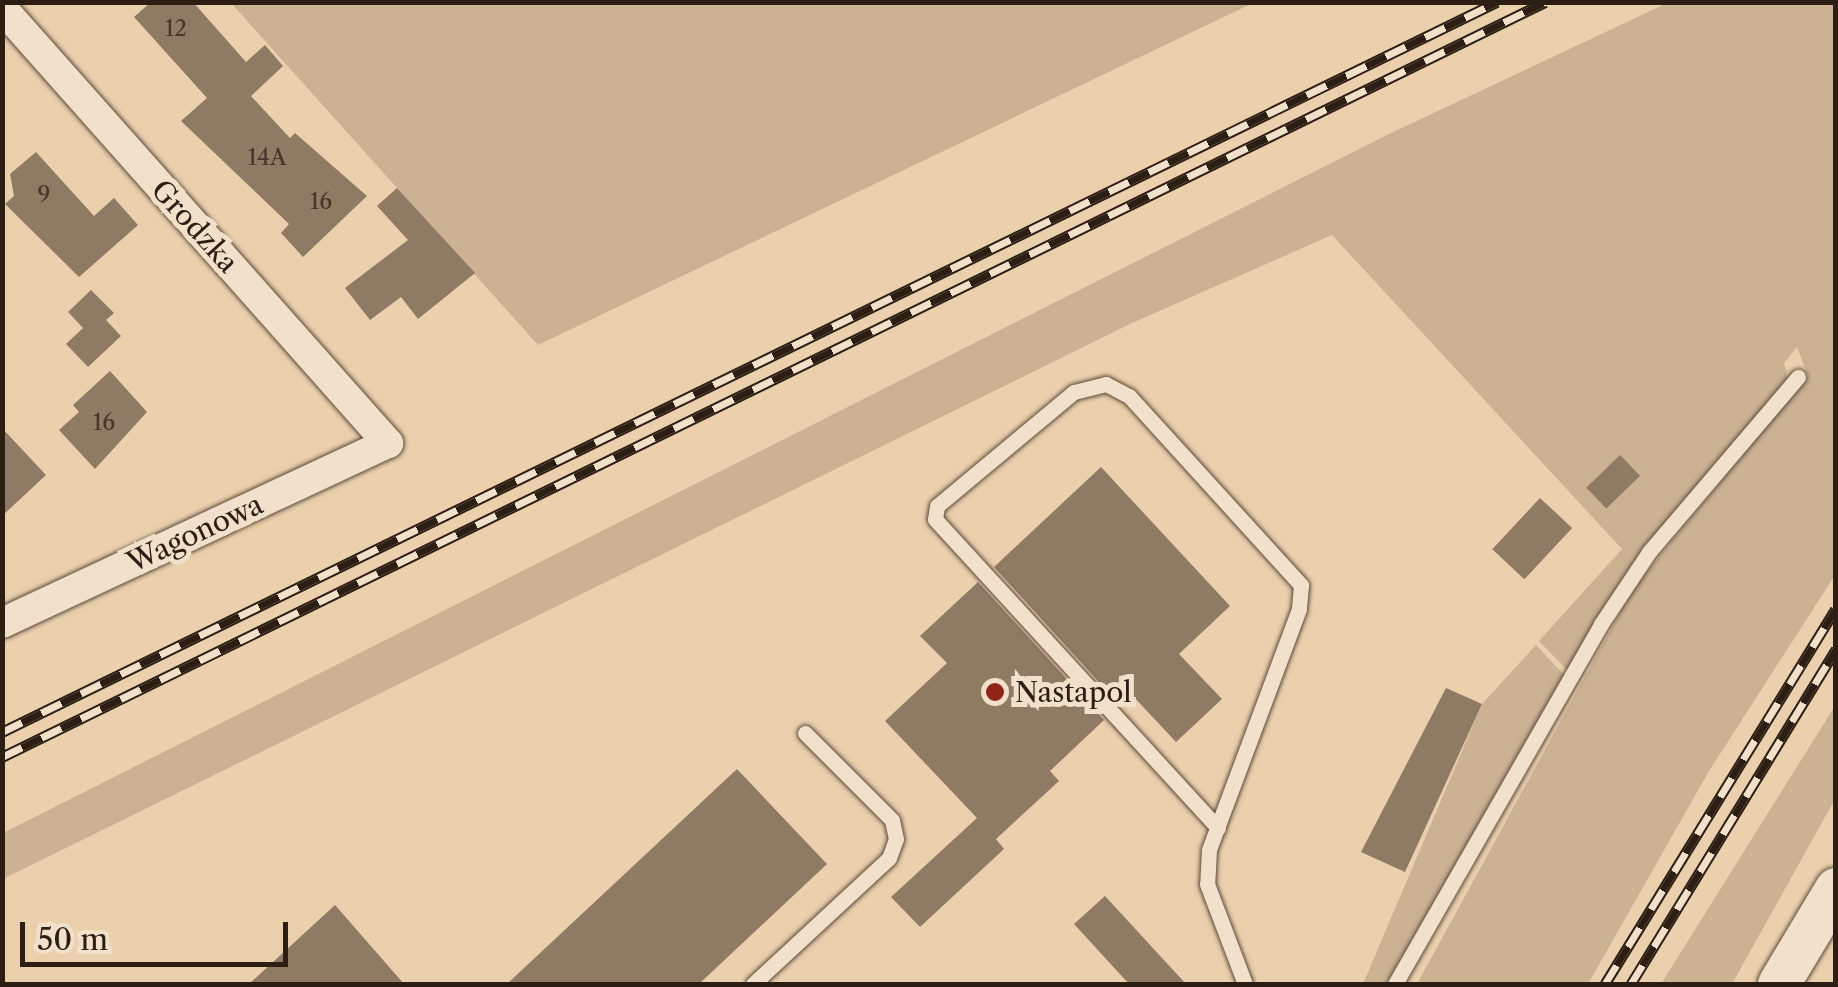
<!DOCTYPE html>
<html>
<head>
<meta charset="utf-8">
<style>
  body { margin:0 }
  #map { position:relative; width:1838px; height:987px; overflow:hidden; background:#ead0ad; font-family:"Libre Caslon Text",serif }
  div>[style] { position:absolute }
  .green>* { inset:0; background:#cab293 }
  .building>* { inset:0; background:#8f7b64; transform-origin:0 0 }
  .roads { filter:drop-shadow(0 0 2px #5c4a3a) drop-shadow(0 0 2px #5c4a3a) }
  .lane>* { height:15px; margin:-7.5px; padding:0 7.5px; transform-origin:7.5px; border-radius:7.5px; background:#f1e0ca }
  .street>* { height:30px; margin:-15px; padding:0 15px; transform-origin:15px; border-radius:15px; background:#f1e0ca }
  .secondary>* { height:42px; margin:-21px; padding:0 21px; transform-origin:21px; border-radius:21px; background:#f1e0ca }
  .rail>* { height:11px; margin-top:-5.5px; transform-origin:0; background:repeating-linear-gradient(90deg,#f1e0ca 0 22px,#2d1e14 0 44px); box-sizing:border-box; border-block:2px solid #2d1e14 }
  .dots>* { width:28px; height:28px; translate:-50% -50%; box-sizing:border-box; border:5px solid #f1e0ca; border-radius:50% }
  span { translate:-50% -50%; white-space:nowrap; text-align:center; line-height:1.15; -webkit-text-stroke:10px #f1e0ca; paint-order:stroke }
  .number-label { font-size:22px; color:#463528 }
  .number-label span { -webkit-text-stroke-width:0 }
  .street-label { font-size:28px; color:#2d1e14 }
  .poi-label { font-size:28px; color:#2d1e14 }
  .left { translate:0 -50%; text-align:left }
  .frame { position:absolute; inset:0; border:5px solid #2d1e14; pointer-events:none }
  .scale { position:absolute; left:20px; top:922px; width:268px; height:45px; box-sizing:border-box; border:5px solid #2d1e14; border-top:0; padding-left:12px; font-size:30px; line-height:35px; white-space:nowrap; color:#2d1e14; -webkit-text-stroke:8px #f1e0ca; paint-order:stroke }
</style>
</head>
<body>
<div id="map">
  <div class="green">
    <div style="clip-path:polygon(231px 3px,1253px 3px,538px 345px)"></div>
    <div style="clip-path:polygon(1667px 3px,1835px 3px,1835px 575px,1709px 771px,1588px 984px,1417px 984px,1634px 587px,1808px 376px,1797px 347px,1784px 363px,1789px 382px,1648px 546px,1569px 672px,1539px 641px,1622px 549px,1332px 235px,1132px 323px,3px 879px,3px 833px,1387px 135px)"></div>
    <div style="clip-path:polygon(1536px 645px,1566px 677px,1386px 984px,1363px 984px,1482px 704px)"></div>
    <div style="clip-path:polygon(1835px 706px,1835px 799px,1732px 984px,1661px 984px)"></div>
  </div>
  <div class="building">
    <div style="clip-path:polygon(151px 2px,193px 2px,246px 62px,265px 45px,283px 66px,251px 96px,290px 138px,295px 133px,367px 196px,303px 257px,281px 233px,289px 224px,181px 121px,207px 98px,134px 17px)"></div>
    <div style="clip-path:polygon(36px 152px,94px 216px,114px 198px,138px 225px,79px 277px,5px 204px,14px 196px,10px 174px)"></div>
    <div style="clip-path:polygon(397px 188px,475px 273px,418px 319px,401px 297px,370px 320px,345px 288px,408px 240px,377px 206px)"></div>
    <div style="clip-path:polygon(91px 290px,114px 313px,106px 320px,121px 336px,88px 367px,66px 344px,83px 328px,68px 312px)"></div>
    <div style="clip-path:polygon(110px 371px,147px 412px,95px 469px,59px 430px,79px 412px,73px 405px)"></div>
    <div style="clip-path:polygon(2px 428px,46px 475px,2px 516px)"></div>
    <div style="left:1620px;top:455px;width:29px;height:47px;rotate:46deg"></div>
    <div style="clip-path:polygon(1101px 467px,1230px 606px,1179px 654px,1222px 699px,1176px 742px,1131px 694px,1120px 705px,994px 567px)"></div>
    <div style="left:1540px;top:498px;width:44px;height:70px;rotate:43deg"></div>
    <div style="clip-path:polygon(978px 582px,1104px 720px,1050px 771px,1059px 781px,996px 839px,1004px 849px,920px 927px,891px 897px,977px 818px,885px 721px,947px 663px,920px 636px)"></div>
    <div style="clip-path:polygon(1446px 688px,1482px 704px,1405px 872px,1361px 852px)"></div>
    <div style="clip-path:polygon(737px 769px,827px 864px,699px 984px,507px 984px)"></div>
    <div style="clip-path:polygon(1105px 896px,1186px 984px,1129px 984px,1074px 924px)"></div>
    <div style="clip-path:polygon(335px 905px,404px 984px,249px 984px)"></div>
  </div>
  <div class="roads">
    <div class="lane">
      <div style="left:1218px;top:828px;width:419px;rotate:-132.5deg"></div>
      <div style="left:935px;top:519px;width:13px;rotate:-81deg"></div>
      <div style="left:937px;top:506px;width:178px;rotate:-39.8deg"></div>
      <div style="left:1074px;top:392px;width:33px;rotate:-14deg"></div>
      <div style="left:1106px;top:384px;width:26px;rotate:28deg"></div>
      <div style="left:1129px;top:396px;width:256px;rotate:47.7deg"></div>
      <div style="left:1301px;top:585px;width:24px;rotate:95deg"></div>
      <div style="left:1299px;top:609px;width:257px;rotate:110.5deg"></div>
      <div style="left:1209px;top:850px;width:34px;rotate:93deg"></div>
      <div style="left:1207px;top:884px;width:107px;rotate:69.2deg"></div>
      <div style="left:753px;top:984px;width:185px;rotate:-42.8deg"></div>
      <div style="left:889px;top:858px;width:20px;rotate:-70deg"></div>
      <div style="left:896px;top:839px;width:19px;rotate:-102deg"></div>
      <div style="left:892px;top:820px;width:123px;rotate:-135deg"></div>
      <div style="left:1395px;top:984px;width:415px;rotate:-60.2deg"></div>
      <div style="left:1601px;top:624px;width:87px;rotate:-56.3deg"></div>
      <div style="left:1649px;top:552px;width:230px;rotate:-49.6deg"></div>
    </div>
    <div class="street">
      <div style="left:2px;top:8px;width:582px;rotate:48.42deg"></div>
      <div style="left:388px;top:443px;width:426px;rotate:155deg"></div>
    </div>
    <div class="secondary">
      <div style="left:1779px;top:984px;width:111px;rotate:-59deg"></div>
    </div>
  </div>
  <div class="rail">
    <div style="left:2px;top:732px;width:1664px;rotate:-26.03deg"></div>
    <div style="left:2px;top:757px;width:1718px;rotate:-26.07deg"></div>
    <div style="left:1605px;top:984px;width:440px;rotate:-58.4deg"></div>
    <div style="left:1631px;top:984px;width:393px;rotate:-58.5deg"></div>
  </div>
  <div class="dots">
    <div style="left:995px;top:692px;background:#8f2418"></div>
  </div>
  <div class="number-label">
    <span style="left:176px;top:29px">12</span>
    <span style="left:267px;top:158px">14A</span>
    <span style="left:44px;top:195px">9</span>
    <span style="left:321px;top:202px">16</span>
    <span style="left:104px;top:423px">16</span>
  </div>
  <div class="street-label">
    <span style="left:195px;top:226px;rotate:48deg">Grodzka</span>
    <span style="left:195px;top:533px;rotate:-25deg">Wagonowa</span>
  </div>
  <div class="poi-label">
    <span class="left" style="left:1015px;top:692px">Nastapol</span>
  </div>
  <div class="frame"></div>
  <div class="scale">50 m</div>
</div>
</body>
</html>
